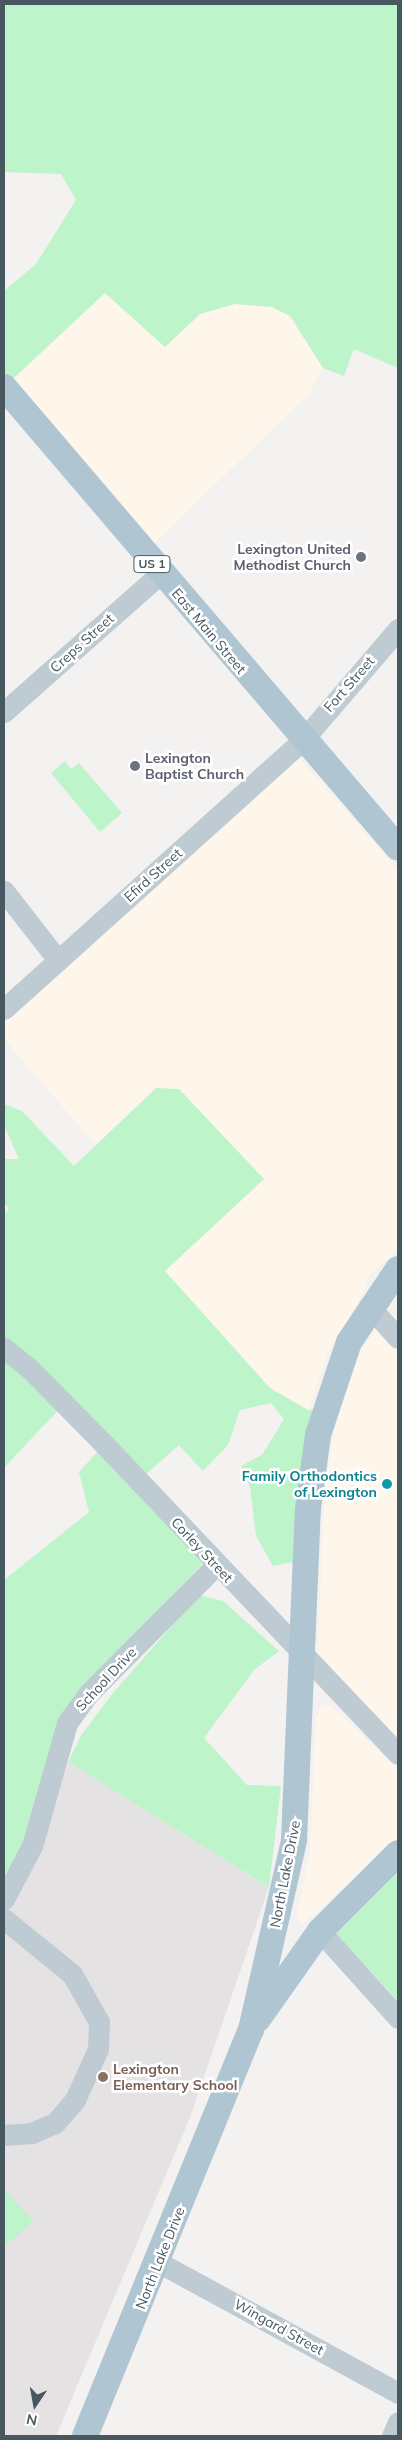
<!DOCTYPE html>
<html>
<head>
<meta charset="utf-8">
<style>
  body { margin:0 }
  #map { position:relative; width:402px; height:2440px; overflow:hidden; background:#f4f1f1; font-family:Mulish,sans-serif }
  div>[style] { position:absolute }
  .commercial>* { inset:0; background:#fef6eb }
  .education>* { inset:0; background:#e5e2e3 }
  .green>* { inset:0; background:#bdf4ca }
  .minor>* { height:21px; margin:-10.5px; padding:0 10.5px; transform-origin:10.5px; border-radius:10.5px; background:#becbd2 }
  .major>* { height:26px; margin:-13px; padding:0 13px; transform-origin:13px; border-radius:13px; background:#afc5d2 }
  .dots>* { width:14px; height:14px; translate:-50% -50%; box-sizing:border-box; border:2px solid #fff; border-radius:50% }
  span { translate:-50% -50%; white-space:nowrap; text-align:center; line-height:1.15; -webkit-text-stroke:5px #fff; paint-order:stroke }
  .shield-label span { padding:1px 4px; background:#fff; border:1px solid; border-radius:4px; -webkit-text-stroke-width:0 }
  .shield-label { font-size:12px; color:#475861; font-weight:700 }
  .worship-label { font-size:14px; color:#5b616d; font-weight:700 }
  .right { translate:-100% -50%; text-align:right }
  .left { translate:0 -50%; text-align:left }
  .street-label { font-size:14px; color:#475861 }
  .culture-label { font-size:14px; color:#0d838f; font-weight:700 }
  .education-label { font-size:14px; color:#785e54; font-weight:700 }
  .frame { position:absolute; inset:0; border:5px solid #475861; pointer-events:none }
  .north { position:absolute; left:10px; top:2380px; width:50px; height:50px; -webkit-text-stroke:4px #fff; paint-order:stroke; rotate:192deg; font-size:14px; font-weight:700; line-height:20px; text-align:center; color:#475861 }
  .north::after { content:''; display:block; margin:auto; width:18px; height:22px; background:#475861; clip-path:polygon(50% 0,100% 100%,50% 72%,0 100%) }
</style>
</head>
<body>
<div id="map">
  <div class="commercial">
    <div style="clip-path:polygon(105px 293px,165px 347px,200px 314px,235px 304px,272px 307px,290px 316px,323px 368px,309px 394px,151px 546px,13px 380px)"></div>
    <div style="clip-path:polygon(298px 757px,398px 870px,398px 1250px,368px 1276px,365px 1290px,329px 1351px,308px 1410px,270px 1388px,165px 1271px,264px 1179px,156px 1089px,96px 1145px,4px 1039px,4px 1020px)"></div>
    <div style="clip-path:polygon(376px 1325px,398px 1350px,398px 1741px,317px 1666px,325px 1485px,337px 1417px,358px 1358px)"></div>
    <div style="clip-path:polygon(323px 1705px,331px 1706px,398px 1770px,398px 1840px,303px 1924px,297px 1916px,310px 1851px,316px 1716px)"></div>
  </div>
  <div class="education">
    <div style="clip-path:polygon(68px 1762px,269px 1887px,191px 2115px,56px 2436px,4px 2436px,4px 1911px,32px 1869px)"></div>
  </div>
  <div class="green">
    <div style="clip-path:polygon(4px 4px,398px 4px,398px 368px,354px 349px,344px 376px,323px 368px,290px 316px,272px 307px,235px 304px,200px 314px,165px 347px,105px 293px,4px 387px,4px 291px,36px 264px,76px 200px,61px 174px,4px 172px)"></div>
    <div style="clip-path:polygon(65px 761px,71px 769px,79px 763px,122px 813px,100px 832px,51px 773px)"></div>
    <div style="clip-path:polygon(156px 1088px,179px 1089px,264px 1179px,165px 1271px,270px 1388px,308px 1410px,325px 1408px,307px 1559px,273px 1566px,256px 1536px,250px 1487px,241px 1466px,262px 1455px,284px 1419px,271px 1403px,240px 1410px,228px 1445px,203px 1471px,179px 1445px,144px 1476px,4px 1345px,4px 1214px,9px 1209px,4px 1203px,4px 1159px,19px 1159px,4px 1125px,4px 1104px,22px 1111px,74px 1166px)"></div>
    <div style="clip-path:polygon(4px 1351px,61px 1407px,4px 1468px)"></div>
    <div style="clip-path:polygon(100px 1449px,204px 1562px,82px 1689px,4px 1891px,4px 1580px,89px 1512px,79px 1472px)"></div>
    <div style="clip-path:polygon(199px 1595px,223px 1601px,279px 1651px,254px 1670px,204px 1738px,247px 1785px,281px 1786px,269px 1887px,68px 1762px,82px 1734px,113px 1693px)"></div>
    <div style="clip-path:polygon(398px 1868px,398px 2001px,333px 1930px)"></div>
    <div style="clip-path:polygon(4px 2189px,33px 2221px,5px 2246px,4px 2244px)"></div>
  </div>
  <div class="minor">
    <div style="left:4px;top:712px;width:208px;rotate:-41.5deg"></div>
    <div style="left:4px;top:891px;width:88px;rotate:52deg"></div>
    <div style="left:4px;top:1009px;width:401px;rotate:-42deg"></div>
    <div style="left:302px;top:741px;width:148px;rotate:-49.4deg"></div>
    <div style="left:369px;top:1306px;width:43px;rotate:47.8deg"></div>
    <div style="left:4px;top:1348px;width:32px;rotate:39deg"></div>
    <div style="left:29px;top:1368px;width:107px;rotate:45.4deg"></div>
    <div style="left:104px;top:1444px;width:427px;rotate:46.5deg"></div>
    <div style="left:4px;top:1899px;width:60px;rotate:-62.2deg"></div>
    <div style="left:32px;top:1846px;width:128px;rotate:-74.1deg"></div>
    <div style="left:67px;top:1723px;width:36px;rotate:-54deg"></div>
    <div style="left:88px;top:1694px;width:182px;rotate:-45.2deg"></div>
    <div style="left:4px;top:1919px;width:87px;rotate:39deg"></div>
    <div style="left:72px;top:1974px;width:55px;rotate:60.6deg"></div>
    <div style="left:99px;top:2022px;width:27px;rotate:92deg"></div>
    <div style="left:98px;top:2049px;width:56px;rotate:114.3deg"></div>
    <div style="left:75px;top:2100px;width:30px;rotate:131deg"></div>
    <div style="left:55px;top:2123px;width:25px;rotate:157deg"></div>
    <div style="left:32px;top:2133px;width:28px;rotate:176deg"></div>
    <div style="left:320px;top:1931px;width:117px;rotate:48.1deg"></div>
    <div style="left:158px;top:2262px;width:273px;rotate:28.6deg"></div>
    <div style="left:392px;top:2436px;width:15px;rotate:-67deg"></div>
  </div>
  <div class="major">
    <div style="left:4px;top:387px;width:606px;rotate:49.48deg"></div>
    <div style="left:258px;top:2019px;width:108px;rotate:-54.8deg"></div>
    <div style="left:320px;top:1931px;width:110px;rotate:-45deg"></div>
    <div style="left:85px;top:2436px;width:439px;rotate:-67.8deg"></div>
    <div style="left:251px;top:2030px;width:195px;rotate:-77.2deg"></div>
    <div style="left:294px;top:1840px;width:331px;rotate:-87.6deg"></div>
    <div style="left:308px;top:1509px;width:75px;rotate:-82.3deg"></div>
    <div style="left:318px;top:1435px;width:98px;rotate:-71.6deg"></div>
    <div style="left:349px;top:1342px;width:88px;rotate:-56.1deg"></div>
  </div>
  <div class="dots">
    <div style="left:361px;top:557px;background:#6b7280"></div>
    <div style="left:135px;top:766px;background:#6b7280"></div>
    <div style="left:387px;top:1484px;background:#0f9aa8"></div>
    <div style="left:103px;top:2077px;background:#8d6e63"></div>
  </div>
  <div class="shield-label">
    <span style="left:152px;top:564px">US 1</span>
  </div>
  <div class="worship-label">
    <span class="right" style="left:351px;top:557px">Lexington United<br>Methodist Church</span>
    <span class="left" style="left:145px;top:766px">Lexington<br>Baptist Church</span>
  </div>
  <div class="street-label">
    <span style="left:209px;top:631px;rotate:50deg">East Main Street</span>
    <span style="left:82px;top:643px;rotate:-42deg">Creps Street</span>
    <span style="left:349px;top:684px;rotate:-49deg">Fort Street</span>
    <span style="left:153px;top:875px;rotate:-42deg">Efird Street</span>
    <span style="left:202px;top:1550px;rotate:47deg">Corley Street</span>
    <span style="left:106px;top:1679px;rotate:-47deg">School Drive</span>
    <span style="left:285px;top:1874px;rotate:-79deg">North Lake Drive</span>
    <span style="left:160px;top:2258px;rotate:-68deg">North Lake Drive</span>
    <span style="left:279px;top:2327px;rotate:29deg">Wingard Street</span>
  </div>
  <div class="culture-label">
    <span class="right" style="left:377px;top:1484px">Family Orthodontics<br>of Lexington</span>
  </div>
  <div class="education-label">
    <span class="left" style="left:113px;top:2077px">Lexington<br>Elementary School</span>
  </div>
  <div class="frame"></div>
  <div class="north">N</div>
</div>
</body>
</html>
